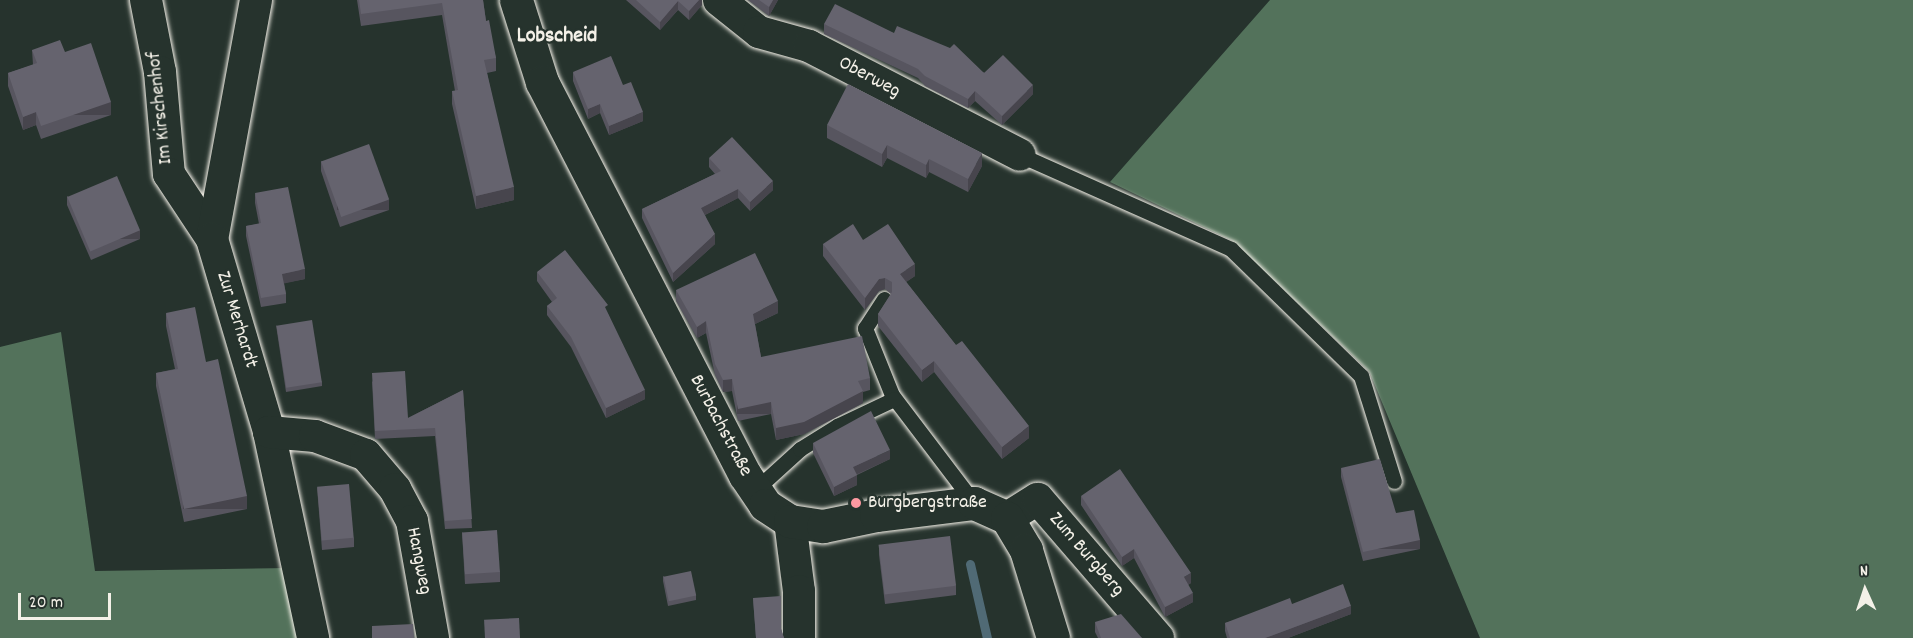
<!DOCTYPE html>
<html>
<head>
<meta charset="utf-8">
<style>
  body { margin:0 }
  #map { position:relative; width:1913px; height:638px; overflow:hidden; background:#26332d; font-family:Dekko,sans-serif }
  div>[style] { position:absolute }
  .green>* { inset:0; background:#53725b }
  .stream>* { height:9px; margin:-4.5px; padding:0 4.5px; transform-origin:4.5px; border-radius:4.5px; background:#506a75 }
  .roads { filter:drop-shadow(0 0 2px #f4f1e8) drop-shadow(0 0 2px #f4f1e8) }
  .lane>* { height:15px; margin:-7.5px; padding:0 7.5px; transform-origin:7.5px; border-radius:7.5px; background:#26332d }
  .street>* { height:32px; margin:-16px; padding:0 16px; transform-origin:16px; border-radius:16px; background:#26332d }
  .secondary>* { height:33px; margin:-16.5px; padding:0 16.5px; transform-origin:16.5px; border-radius:16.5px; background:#26332d }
  .wall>* { inset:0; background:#57555f }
  .shaded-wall>* { inset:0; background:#47454d; transform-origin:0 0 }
  .building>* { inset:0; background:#65636e; transform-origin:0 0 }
  .dots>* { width:16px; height:16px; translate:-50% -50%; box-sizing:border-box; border:3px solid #26332d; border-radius:50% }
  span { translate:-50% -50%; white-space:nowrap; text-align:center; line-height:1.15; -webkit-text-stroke:4.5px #26332d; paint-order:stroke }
  .street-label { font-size:20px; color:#f4f1e8 }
  .poi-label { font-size:20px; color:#f4f1e8 }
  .left { translate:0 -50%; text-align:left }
  .quarter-label { font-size:22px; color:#f4f1e8; font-weight:700 }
  .north { position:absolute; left:1835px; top:560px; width:60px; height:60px; -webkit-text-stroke:4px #26332d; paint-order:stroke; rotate:357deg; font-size:16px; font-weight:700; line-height:24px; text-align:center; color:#f4f1e8 }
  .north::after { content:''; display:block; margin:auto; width:21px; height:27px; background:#f4f1e8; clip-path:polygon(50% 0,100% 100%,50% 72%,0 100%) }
  .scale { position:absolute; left:18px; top:593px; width:93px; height:27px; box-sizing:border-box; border:3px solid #f4f1e8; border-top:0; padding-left:8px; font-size:18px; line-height:21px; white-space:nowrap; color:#f4f1e8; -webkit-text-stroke:4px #26332d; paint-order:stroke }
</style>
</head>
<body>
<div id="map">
  <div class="green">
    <div style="clip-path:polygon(1270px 0,1913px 0,1913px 638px,1480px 638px,1369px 371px,1233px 241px,1110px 182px)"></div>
    <div style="clip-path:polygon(61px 332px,95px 571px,289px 568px,306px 638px,0 638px,0 347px)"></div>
  </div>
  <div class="stream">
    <div style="left:970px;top:564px;width:76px;rotate:77.1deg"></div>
  </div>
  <div class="roads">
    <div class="lane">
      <div style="left:1020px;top:155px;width:231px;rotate:24deg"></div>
      <div style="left:1231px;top:249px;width:182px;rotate:44.3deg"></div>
      <div style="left:1361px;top:376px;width:110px;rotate:72.6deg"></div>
      <div style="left:884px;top:299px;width:35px;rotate:123deg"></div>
      <div style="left:865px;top:328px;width:72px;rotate:68.1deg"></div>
      <div style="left:892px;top:395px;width:136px;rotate:52.8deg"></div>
      <div style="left:755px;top:490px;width:61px;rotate:-42.3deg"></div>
      <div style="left:800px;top:449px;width:44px;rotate:-31.9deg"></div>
      <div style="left:837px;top:426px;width:63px;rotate:-25.3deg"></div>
    </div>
    <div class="street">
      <div style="left:146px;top:0;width:73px;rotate:79deg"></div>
      <div style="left:160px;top:72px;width:102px;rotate:85deg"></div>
      <div style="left:169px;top:174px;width:78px;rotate:56.5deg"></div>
      <div style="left:256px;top:0;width:243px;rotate:100.4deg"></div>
      <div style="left:212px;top:239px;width:201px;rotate:73.5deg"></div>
      <div style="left:269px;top:432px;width:211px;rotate:77.9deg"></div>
      <div style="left:719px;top:0;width:51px;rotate:38.7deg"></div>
      <div style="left:759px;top:32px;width:52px;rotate:15.6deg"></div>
      <div style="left:809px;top:46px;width:237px;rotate:27.3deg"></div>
      <div style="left:269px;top:432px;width:46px;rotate:5deg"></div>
      <div style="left:315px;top:436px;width:54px;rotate:20.4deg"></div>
      <div style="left:366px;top:455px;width:45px;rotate:49.5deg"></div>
      <div style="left:395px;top:489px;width:36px;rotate:62deg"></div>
      <div style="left:412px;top:521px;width:119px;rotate:79.8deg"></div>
      <div style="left:1007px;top:518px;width:36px;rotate:-32deg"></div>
      <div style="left:1038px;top:499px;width:184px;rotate:49.2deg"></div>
      <div style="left:790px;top:521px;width:71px;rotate:82.7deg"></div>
      <div style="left:799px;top:591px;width:47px;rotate:90deg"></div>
    </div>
    <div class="secondary">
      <div style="left:516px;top:0;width:86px;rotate:72.4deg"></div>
      <div style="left:542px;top:82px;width:442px;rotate:62.7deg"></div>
      <div style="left:745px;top:475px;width:36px;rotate:56deg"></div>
      <div style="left:765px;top:505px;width:30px;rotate:33deg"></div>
      <div style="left:790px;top:521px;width:33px;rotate:9deg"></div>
      <div style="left:823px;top:526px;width:54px;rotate:-11.7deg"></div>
      <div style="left:876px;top:515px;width:99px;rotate:-7deg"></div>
      <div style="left:974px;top:503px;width:36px;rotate:24deg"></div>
      <div style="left:1007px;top:518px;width:37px;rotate:59deg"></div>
      <div style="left:1026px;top:550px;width:92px;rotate:72.9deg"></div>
    </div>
  </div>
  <div class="wall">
    <div style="clip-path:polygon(357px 0,483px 0,486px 21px,496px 58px,496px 71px,487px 73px,514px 200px,476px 209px,452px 104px,452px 91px,455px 91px,442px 15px,361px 26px)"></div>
    <div style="clip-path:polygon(626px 0,702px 0,702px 5px,689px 20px,678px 10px,660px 30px)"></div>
    <div style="clip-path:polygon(748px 0,778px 0,769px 16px)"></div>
    <div style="clip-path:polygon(824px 24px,894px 33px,1033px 94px,1002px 125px,975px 101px,968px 108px,925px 86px,918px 78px,824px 34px)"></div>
    <div style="clip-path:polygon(32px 50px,65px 52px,111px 115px,41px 139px,36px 125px,23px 130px,8px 86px,8px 73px,33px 65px)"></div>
    <div style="clip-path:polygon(573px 72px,643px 121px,609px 135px,600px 113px,588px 119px,573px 81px)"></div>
    <div style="clip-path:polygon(827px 125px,982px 166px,968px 192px,929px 172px,926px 178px,887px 158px,882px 167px,827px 138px)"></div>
    <div style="clip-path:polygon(709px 158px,773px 190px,750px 211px,738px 198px,705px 215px,715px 244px,673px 282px,642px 218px,642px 209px,715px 174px,709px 167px)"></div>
    <div style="clip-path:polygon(321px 161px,389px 210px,340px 227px,321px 171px)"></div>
    <div style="clip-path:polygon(255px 193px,305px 279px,284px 283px,286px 294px,286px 303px,261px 307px,246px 236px,246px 226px,259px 224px,255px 203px)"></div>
    <div style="clip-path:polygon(67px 196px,140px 239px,91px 260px,67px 205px)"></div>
    <div style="clip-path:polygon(863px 240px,915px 276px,906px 282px,1029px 438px,1002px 459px,934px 372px,922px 382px,878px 326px,878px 314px,891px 294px,885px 289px,879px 291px,865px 310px,823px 256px,823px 244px)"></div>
    <div style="clip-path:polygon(537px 272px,608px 314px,645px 399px,606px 418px,571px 347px,547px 315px,547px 306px,552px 302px,537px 281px)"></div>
    <div style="clip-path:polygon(676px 290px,778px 313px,755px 324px,761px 357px,870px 378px,870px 390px,863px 392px,863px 403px,804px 434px,776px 440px,771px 414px,738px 421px,732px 391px,723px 392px,715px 375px,706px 333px,697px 338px,676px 301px)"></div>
    <div style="clip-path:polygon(166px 313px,206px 362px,247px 509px,184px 522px,156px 386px,156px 373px,175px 369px,166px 326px)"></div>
    <div style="clip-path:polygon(276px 325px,322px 382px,322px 386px,286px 392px)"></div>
    <div style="clip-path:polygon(372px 381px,408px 418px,463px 390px,472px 528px,445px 529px,435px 436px,375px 439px)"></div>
    <div style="clip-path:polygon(813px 443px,890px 459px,857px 475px,857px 485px,834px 496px,813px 453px)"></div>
    <div style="clip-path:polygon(1341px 468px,1396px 513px,1420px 549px,1363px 561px,1341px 477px)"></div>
    <div style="clip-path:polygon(317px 487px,354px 538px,354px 547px,322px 550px)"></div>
    <div style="clip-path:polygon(1081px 496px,1191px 583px,1188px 585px,1193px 602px,1165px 617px,1134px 558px,1122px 566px,1081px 505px)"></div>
    <div style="clip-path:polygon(462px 532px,500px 572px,500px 582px,465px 584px)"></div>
    <div style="clip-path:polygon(879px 545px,956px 586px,956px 595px,885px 604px,879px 555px)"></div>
    <div style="clip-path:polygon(663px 576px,696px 595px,696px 600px,668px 606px,663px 581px)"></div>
    <div style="clip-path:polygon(753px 598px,781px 629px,784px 638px,756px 638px)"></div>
    <div style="clip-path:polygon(1292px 604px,1351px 614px,1288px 638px,1227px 638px,1225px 631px,1225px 623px)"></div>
    <div style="clip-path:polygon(1095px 622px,1142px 638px,1098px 638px,1095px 632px)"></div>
  </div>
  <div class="shaded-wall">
    <div style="clip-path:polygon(699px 0,702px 0,702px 5px,689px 20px,689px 11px)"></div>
    <div style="clip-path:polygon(773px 0,778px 0,769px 16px,769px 7px)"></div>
    <div style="clip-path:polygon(678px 1px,678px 10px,660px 30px,660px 22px)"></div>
    <div style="clip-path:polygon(1033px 85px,1033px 94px,1002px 125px,1002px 116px)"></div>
    <div style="clip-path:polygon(975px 91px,975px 101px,968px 108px,968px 99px)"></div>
    <div style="left:111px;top:102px;width:13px;height:74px;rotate:90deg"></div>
    <div style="clip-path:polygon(600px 104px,600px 113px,588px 119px,588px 109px)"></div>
    <div style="clip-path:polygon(36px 112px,36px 125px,23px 130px,23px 117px)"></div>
    <div style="clip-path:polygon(643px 112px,643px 121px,609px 135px,609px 126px)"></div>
    <div style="clip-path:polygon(887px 145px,887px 158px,882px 167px,882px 154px)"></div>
    <div style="clip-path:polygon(982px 153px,982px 166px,968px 192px,968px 179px)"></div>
    <div style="clip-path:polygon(929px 159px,929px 172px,926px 178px,926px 165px)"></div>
    <div style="clip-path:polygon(773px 181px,773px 190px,750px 211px,750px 202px)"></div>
    <div style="clip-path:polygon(514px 187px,514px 200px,476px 209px,476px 196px)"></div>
    <div style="clip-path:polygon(738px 189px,738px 198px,701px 217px,701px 208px)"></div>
    <div style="left:389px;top:200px;width:10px;height:52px;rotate:90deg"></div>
    <div style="left:140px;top:230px;width:9px;height:53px;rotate:90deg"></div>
    <div style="clip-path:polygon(715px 234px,715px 244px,673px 282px,673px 273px)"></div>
    <div style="clip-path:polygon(915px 264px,915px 276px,900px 286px,900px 274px)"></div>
    <div style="clip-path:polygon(305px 269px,305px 279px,282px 284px,282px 274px)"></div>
    <div style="clip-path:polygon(885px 278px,885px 289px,879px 291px,865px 310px,865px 298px,879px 279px)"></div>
    <div style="clip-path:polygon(778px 301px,778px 313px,753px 325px,753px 314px)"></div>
    <div style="clip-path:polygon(706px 321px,706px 333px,697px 338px,697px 327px)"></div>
    <div style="clip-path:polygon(934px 361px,934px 372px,922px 382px,922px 370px)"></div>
    <div style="clip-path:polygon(732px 379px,732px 391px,723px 392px,723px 380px)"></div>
    <div style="clip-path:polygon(645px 390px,645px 399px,606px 418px,606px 408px)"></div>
    <div style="clip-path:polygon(863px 391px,863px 403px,804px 434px,776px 440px,776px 428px)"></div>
    <div style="left:771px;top:402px;width:12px;height:34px;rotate:90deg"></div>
    <div style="clip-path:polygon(1029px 426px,1029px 438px,1002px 459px,1002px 447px)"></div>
    <div style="clip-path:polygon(890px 450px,890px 459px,853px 476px,853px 467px)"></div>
    <div style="clip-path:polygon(857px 475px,857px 485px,834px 496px,834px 487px)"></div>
    <div style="left:247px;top:496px;width:13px;height:64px;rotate:90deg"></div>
    <div style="left:1420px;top:540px;width:9px;height:58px;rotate:90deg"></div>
    <div style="clip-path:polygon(1134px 549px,1134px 558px,1122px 566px,1122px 557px)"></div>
    <div style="clip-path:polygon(1191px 573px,1191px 583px,1184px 587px,1184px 577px)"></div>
    <div style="clip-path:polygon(1193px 593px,1193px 602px,1165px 617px,1165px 607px)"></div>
    <div style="clip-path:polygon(1351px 606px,1351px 614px,1288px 638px,1265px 638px)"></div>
  </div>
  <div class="building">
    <div style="clip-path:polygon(359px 0,483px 0,486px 21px,489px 20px,496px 58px,484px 60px,514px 187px,476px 196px,452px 91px,458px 90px,442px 3px,361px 14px)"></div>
    <div style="clip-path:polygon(636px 0,699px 0,689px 11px,678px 1px,660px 22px)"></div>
    <div style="clip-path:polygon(759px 0,773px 0,769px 7px)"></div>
    <div style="clip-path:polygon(835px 4px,894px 33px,897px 26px,950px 48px,954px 44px,984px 73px,1003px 55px,1033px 85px,1002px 116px,975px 91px,968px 99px,925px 76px,918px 69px,824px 24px)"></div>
    <div style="clip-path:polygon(60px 40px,65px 52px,91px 43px,111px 102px,41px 126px,36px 112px,23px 117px,8px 73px,37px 63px,32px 50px)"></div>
    <div style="clip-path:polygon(611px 56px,623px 85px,631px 82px,643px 112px,609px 126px,600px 104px,588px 109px,573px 72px)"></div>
    <div style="clip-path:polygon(848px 84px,982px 153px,968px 179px,929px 159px,926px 165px,887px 145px,882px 154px,827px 125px)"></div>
    <div style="clip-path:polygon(732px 137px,773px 181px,750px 202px,738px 189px,701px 208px,715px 234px,673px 273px,642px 209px,721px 171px,709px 158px)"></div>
    <div style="left:369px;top:144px;width:59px;height:51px;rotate:70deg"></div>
    <div style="left:117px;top:176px;width:59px;height:54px;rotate:67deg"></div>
    <div style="clip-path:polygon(288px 187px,305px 269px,282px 274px,286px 294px,261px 298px,246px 226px,261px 223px,255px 193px)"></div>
    <div style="clip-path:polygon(853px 224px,863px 240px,888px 224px,915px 264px,900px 274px,956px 345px,962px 341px,1029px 426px,1002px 447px,934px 361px,922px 370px,878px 314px,892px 292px,892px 282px,885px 278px,879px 279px,865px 298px,823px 244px)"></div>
    <div style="clip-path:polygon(565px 250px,608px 305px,605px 307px,645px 390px,606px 408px,571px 337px,547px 306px,557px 298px,537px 272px)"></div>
    <div style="clip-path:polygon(755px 253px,778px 301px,753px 314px,761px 357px,862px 336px,870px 378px,858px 381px,863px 391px,804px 422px,776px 428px,771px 402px,738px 409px,732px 379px,723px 380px,715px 364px,706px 321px,697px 327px,676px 290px)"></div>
    <div style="clip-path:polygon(195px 307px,206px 362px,218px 359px,247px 496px,184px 509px,156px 373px,178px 369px,166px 313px)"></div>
    <div style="left:312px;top:320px;width:63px;height:36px;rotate:81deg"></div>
    <div style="clip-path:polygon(405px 371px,408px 418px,463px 390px,472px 519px,445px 521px,435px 428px,375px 431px,372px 373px)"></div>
    <div style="clip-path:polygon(871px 411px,890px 450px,853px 467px,857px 475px,834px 487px,813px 443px)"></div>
    <div style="clip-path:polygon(1380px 459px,1396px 513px,1414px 510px,1420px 540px,1363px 552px,1341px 468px)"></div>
    <div style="clip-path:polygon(1120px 469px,1191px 573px,1184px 577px,1193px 593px,1165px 607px,1134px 549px,1122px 557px,1081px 496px)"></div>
    <div style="left:349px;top:484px;width:54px;height:32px;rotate:85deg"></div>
    <div style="left:497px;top:530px;width:42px;height:35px;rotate:86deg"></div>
    <div style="left:950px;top:536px;width:50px;height:72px;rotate:83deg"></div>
    <div style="left:691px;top:571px;width:25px;height:28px;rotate:78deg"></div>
    <div style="clip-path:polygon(1343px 584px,1351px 606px,1265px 638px,1230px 638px,1225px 623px,1290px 598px,1292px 604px)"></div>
    <div style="clip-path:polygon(781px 596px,781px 629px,784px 638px,756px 638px,753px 598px)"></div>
    <div style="clip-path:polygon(1121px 614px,1142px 638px,1101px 638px,1095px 622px)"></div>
    <div style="left:519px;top:618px;width:20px;height:35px;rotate:87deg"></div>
    <div style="clip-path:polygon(413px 624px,414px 638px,372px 638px,372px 626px)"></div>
  </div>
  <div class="dots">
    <div style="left:856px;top:503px;background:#ff9aa2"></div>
  </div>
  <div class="street-label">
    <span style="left:869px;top:78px;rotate:28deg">Oberweg</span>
    <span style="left:161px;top:108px;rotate:-96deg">Im Kirschenhof</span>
    <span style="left:236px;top:320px;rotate:73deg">Zur Merhardt</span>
    <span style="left:720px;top:426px;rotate:62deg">Burbachstraße</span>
    <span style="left:1086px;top:555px;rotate:49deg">Zum Burgberg</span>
    <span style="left:418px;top:561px;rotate:79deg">Hangweg</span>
  </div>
  <div class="poi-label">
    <span class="left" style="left:868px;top:503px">Burgbergstraße</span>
  </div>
  <div class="quarter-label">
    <span style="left:557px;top:37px">Lobscheid</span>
  </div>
  <div class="north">N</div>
  <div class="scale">20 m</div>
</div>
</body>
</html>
